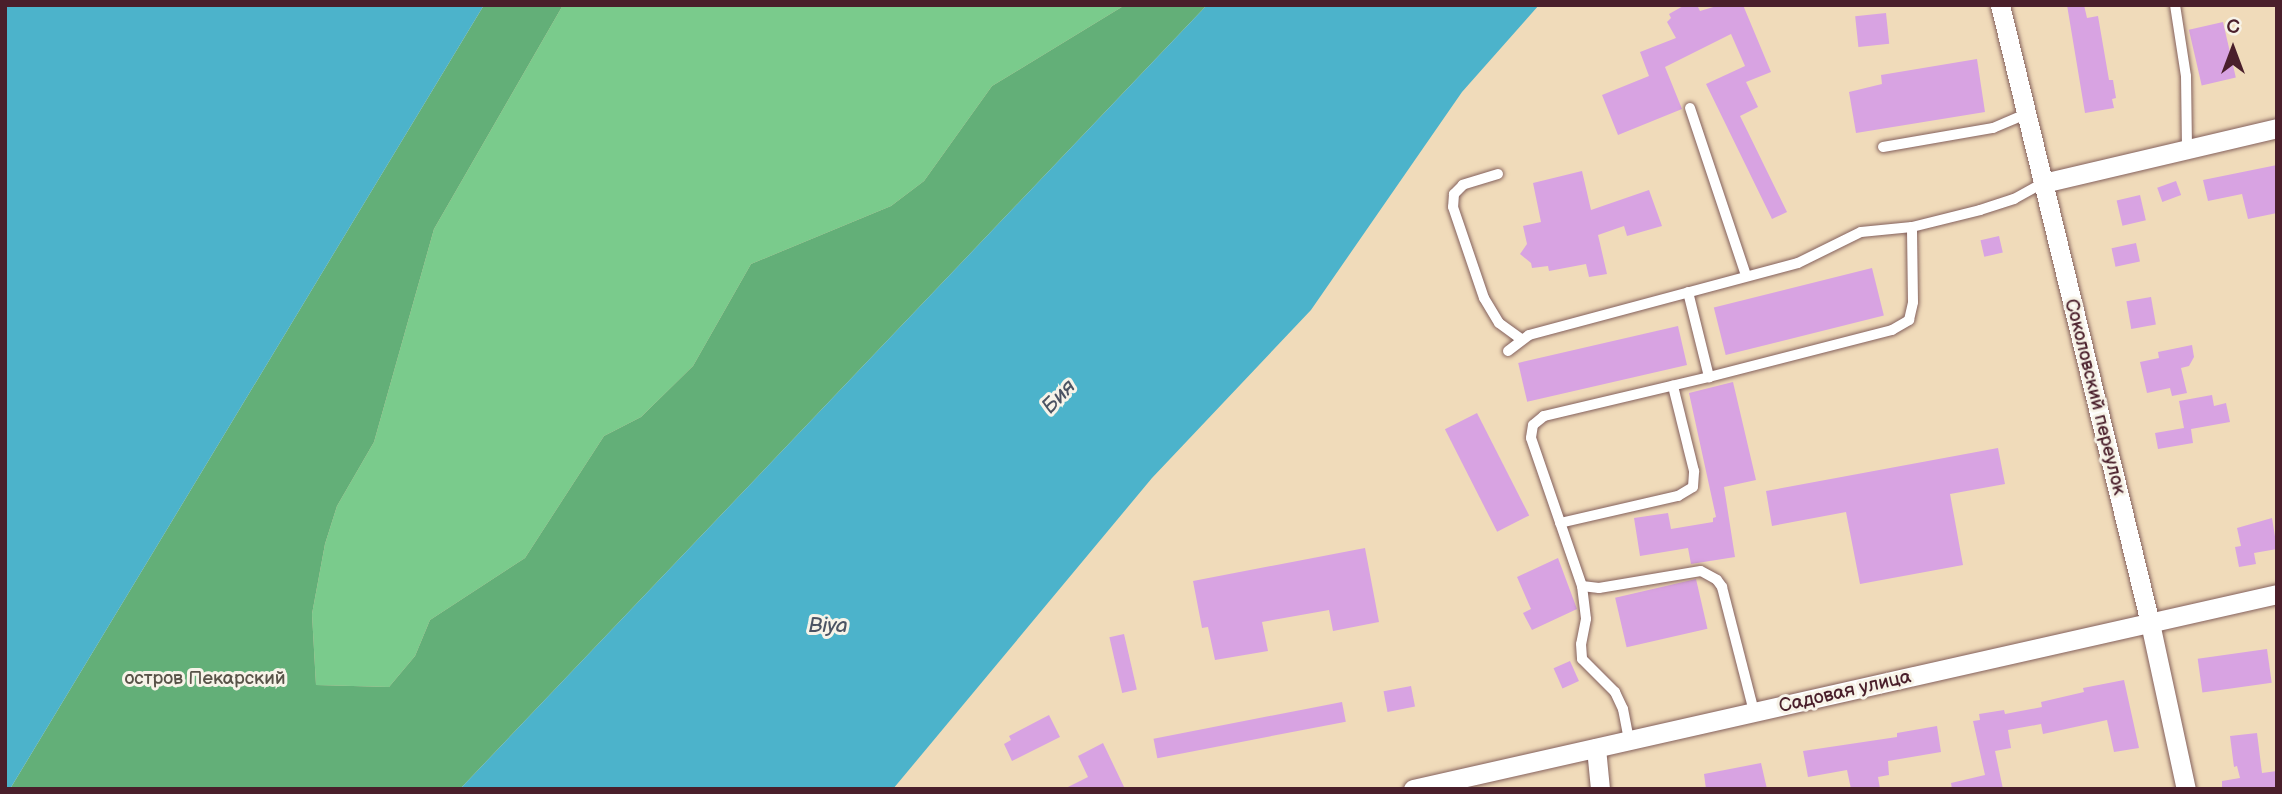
<!DOCTYPE html>
<html>
<head>
<meta charset="utf-8">
<style>
  body { margin:0 }
  #map { position:relative; width:2282px; height:794px; overflow:hidden; background:#f0dbba; font-family:"Balsamiq Sans",sans-serif }
  div>[style] { position:absolute }
  .green>* { inset:0; background:#7acb8c }
  .forest>* { inset:0; background:#63af78 }
  .water>* { inset:0; background:#4cb3cb }
  .building>* { inset:0; background:#d8a3e2; transform-origin:0 0 }
  .roads { filter:drop-shadow(0 0 2px #84615d) drop-shadow(0 0 2px #84615d) }
  .lane>* { height:10px; margin:-5px; padding:0 5px; transform-origin:5px; border-radius:5px; background:#fff }
  .street>* { height:19px; margin:-9.5px; padding:0 9.5px; transform-origin:9.5px; border-radius:9.5px; background:#fff }
  span { translate:-50% -50%; white-space:nowrap; text-align:center; line-height:1.15; -webkit-text-stroke:6px #f7f3e8; paint-order:stroke }
  .street-label { font-size:19px; color:#4a1f2b }
  .park-label { font-size:19px; color:#585348 }
  .water-label { font-size:21px; color:#4b5363; font-style:italic }
  .frame { position:absolute; inset:0; border:7px solid #4a1f2b; pointer-events:none }
  .north { position:absolute; left:2198px; top:14px; width:70px; height:70px; -webkit-text-stroke:5px #f7f3e8; paint-order:stroke; rotate:0deg; font-size:19px; font-weight:700; line-height:28px; text-align:center; color:#4a1f2b }
  .north::after { content:''; display:block; margin:auto; width:24px; height:32px; background:#4a1f2b; clip-path:polygon(50% 0,100% 100%,50% 72%,0 100%) }
</style>
</head>
<body>
<div id="map">
  <div class="green">
    <div style="clip-path:polygon(563px 5px,1125px 5px,992px 86px,924px 181px,891px 206px,751px 264px,693px 366px,641px 417px,604px 436px,525px 558px,430px 620px,415px 656px,389px 687px,316px 685px,312px 614px,325px 544px,337px 506px,374px 442px,434px 229px)"></div>
  </div>
  <div class="forest">
    <div style="clip-path:polygon(484px 5px,563px 5px,434px 229px,374px 442px,337px 506px,325px 544px,312px 614px,316px 685px,389px 687px,415px 656px,430px 620px,525px 558px,604px 436px,641px 417px,693px 366px,751px 264px,891px 206px,924px 181px,992px 86px,1125px 5px,1207px 5px,460px 789px,10px 789px)"></div>
  </div>
  <div class="water">
    <div style="clip-path:polygon(5px 5px,484px 5px,10px 789px,5px 789px)"></div>
    <div style="clip-path:polygon(1207px 5px,1539px 5px,1462px 92px,1311px 310px,1152px 478px,893px 789px,460px 789px)"></div>
  </div>
  <div class="building">
    <div style="clip-path:polygon(1685px 5px,1697px 5px,1700px 11px,1720px 5px,1743px 5px,1771px 72px,1746px 82px,1758px 107px,1740px 116px,1787px 212px,1772px 219px,1706px 84px,1745px 66px,1731px 34px,1665px 67px,1682px 109px,1618px 135px,1602px 95px,1649px 76px,1640px 52px,1676px 38px,1667px 22px,1671px 18px,1669px 14px)"></div>
    <div style="clip-path:polygon(2067px 5px,2084px 5px,2087px 18px,2098px 16px,2109px 80px,2113px 80px,2116px 98px,2112px 99px,2114px 108px,2085px 113px)"></div>
    <div style="left:1886px;top:13px;width:31px;height:31px;rotate:84deg"></div>
    <div style="left:2223px;top:22px;width:57px;height:35px;rotate:77deg"></div>
    <div style="clip-path:polygon(1977px 59px,1985px 112px,1856px 133px,1849px 92px,1882px 84px,1881px 75px)"></div>
    <div style="clip-path:polygon(2277px 165px,2277px 213px,2248px 219px,2242px 194px,2208px 201px,2203px 180px)"></div>
    <div style="clip-path:polygon(1582px 171px,1591px 210px,1649px 190px,1662px 226px,1627px 236px,1624px 226px,1598px 235px,1607px 274px,1589px 277px,1586px 264px,1549px 271px,1548px 266px,1532px 268px,1531px 263px,1520px 254px,1527px 244px,1523px 226px,1541px 222px,1533px 183px)"></div>
    <div style="left:2176px;top:181px;width:15px;height:20px;rotate:70deg"></div>
    <div style="left:2140px;top:195px;width:26px;height:24px;rotate:77deg"></div>
    <div style="left:1999px;top:236px;width:17px;height:19px;rotate:77deg"></div>
    <div style="left:2136px;top:243px;width:19px;height:25px;rotate:78deg"></div>
    <div style="left:1872px;top:268px;width:49px;height:163px;rotate:76deg"></div>
    <div style="left:2151px;top:297px;width:28px;height:25px;rotate:80deg"></div>
    <div style="left:1678px;top:326px;width:40px;height:164px;rotate:77deg"></div>
    <div style="clip-path:polygon(2192px 345px,2194px 357px,2189px 366px,2181px 368px,2187px 393px,2172px 396px,2170px 388px,2147px 393px,2140px 362px,2159px 358px,2158px 352px)"></div>
    <div style="clip-path:polygon(1733px 382px,1756px 480px,1724px 487px,1735px 557px,1691px 564px,1688px 548px,1640px 556px,1634px 518px,1668px 513px,1671px 529px,1713px 522px,1713px 518px,1716px 517px,1689px 393px)"></div>
    <div style="clip-path:polygon(2212px 395px,2214px 406px,2226px 403px,2230px 422px,2191px 429px,2193px 443px,2158px 449px,2155px 433px,2184px 428px,2179px 401px)"></div>
    <div style="left:1477px;top:413px;width:115px;height:36px;rotate:63deg"></div>
    <div style="clip-path:polygon(1998px 448px,2005px 484px,1950px 494px,1963px 565px,1860px 584px,1846px 512px,1772px 526px,1766px 491px)"></div>
    <div style="clip-path:polygon(2272px 518px,2277px 549px,2254px 553px,2256px 564px,2239px 567px,2235px 547px,2241px 546px,2237px 528px)"></div>
    <div style="clip-path:polygon(1365px 548px,1379px 622px,1333px 631px,1329px 610px,1262px 622px,1268px 651px,1215px 660px,1208px 627px,1202px 628px,1193px 581px)"></div>
    <div style="clip-path:polygon(1558px 558px,1577px 609px,1532px 630px,1523px 613px,1531px 609px,1517px 577px)"></div>
    <div style="left:1696px;top:579px;width:51px;height:83px;rotate:77deg"></div>
    <div style="left:1124px;top:634px;width:57px;height:15px;rotate:77deg"></div>
    <div style="left:2267px;top:649px;width:34px;height:70px;rotate:82deg"></div>
    <div style="left:1570px;top:661px;width:22px;height:18px;rotate:66deg"></div>
    <div style="clip-path:polygon(2124px 680px,2139px 748px,2114px 752px,2107px 720px,2043px 734px,2041px 724px,2008px 730px,2011px 748px,1995px 751px,2003px 789px,1952px 789px,1951px 783px,1985px 775px,1973px 721px,1980px 720px,1979px 714px,2004px 710px,2005px 714px,2042px 707px,2041px 702px,2084px 692px,2083px 688px)"></div>
    <div style="left:1411px;top:686px;width:21px;height:28px;rotate:79deg"></div>
    <div style="left:1342px;top:702px;width:20px;height:192px;rotate:79deg"></div>
    <div style="clip-path:polygon(1049px 715px,1060px 737px,1012px 761px,1004px 744px,1011px 740px,1009px 736px)"></div>
    <div style="clip-path:polygon(1937px 726px,1941px 752px,1888px 761px,1889px 775px,1878px 777px,1880px 789px,1851px 789px,1847px 770px,1808px 777px,1803px 751px,1897px 737px,1897px 733px)"></div>
    <div style="clip-path:polygon(2257px 733px,2262px 773px,2277px 771px,2277px 789px,2222px 789px,2222px 781px,2240px 778px,2237px 766px,2234px 767px,2230px 736px)"></div>
    <div style="clip-path:polygon(1103px 743px,1125px 789px,1064px 789px,1088px 777px,1078px 756px)"></div>
    <div style="clip-path:polygon(1761px 763px,1767px 789px,1706px 789px,1704px 774px)"></div>
  </div>
  <div class="roads">
    <div class="lane">
      <div style="left:2175px;top:5px;width:72px;rotate:81.2deg"></div>
      <div style="left:2186px;top:76px;width:74px;rotate:89.2deg"></div>
      <div style="left:1690px;top:108px;width:176px;rotate:71.5deg"></div>
      <div style="left:1883px;top:147px;width:112px;rotate:-9.8deg"></div>
      <div style="left:1993px;top:128px;width:36px;rotate:-23deg"></div>
      <div style="left:1498px;top:174px;width:37px;rotate:163deg"></div>
      <div style="left:1463px;top:185px;width:13px;rotate:135deg"></div>
      <div style="left:1454px;top:194px;width:13px;rotate:94deg"></div>
      <div style="left:1453px;top:207px;width:96px;rotate:71.2deg"></div>
      <div style="left:1484px;top:298px;width:29px;rotate:59deg"></div>
      <div style="left:1499px;top:323px;width:27px;rotate:36deg"></div>
      <div style="left:1688px;top:292px;width:88px;rotate:76.1deg"></div>
      <div style="left:1709px;top:377px;width:170px;rotate:166.7deg"></div>
      <div style="left:1544px;top:416px;width:14px;rotate:141deg"></div>
      <div style="left:1533px;top:425px;width:13px;rotate:99deg"></div>
      <div style="left:1531px;top:438px;width:157px;rotate:71deg"></div>
      <div style="left:1582px;top:586px;width:17px;rotate:7deg"></div>
      <div style="left:1599px;top:588px;width:103px;rotate:-9.5deg"></div>
      <div style="left:1701px;top:571px;width:18px;rotate:29deg"></div>
      <div style="left:1717px;top:580px;width:9px;rotate:54deg"></div>
      <div style="left:1722px;top:587px;width:129px;rotate:75.6deg"></div>
      <div style="left:1508px;top:351px;width:26px;rotate:-37deg"></div>
      <div style="left:1529px;top:335px;width:278px;rotate:-15deg"></div>
      <div style="left:1798px;top:263px;width:70px;rotate:-26.2deg"></div>
      <div style="left:1861px;top:232px;width:51px;rotate:-5.6deg"></div>
      <div style="left:1912px;top:227px;width:70px;rotate:-14deg"></div>
      <div style="left:1980px;top:210px;width:36px;rotate:-18deg"></div>
      <div style="left:2014px;top:199px;width:33px;rotate:-29deg"></div>
      <div style="left:1709px;top:377px;width:189px;rotate:-14.4deg"></div>
      <div style="left:1892px;top:330px;width:20px;rotate:-30deg"></div>
      <div style="left:1909px;top:320px;width:18px;rotate:-77deg"></div>
      <div style="left:1913px;top:302px;width:75px;rotate:-90.8deg"></div>
      <div style="left:1560px;top:523px;width:121px;rotate:-12.9deg"></div>
      <div style="left:1678px;top:496px;width:17px;rotate:-31deg"></div>
      <div style="left:1693px;top:487px;width:16px;rotate:-86deg"></div>
      <div style="left:1694px;top:471px;width:88px;rotate:-103.9deg"></div>
      <div style="left:1582px;top:586px;width:33px;rotate:83deg"></div>
      <div style="left:1586px;top:619px;width:25px;rotate:101deg"></div>
      <div style="left:1581px;top:644px;width:15px;rotate:86deg"></div>
      <div style="left:1582px;top:659px;width:47px;rotate:45deg"></div>
      <div style="left:1615px;top:692px;width:19px;rotate:65deg"></div>
      <div style="left:1623px;top:709px;width:32px;rotate:79deg"></div>
    </div>
    <div class="street">
      <div style="left:2000px;top:5px;width:636px;rotate:76.36deg"></div>
      <div style="left:2150px;top:623px;width:170px;rotate:77.8deg"></div>
      <div style="left:2043px;top:183px;width:240px;rotate:-13.2deg"></div>
      <div style="left:1596px;top:748px;width:41px;rotate:84.4deg"></div>
      <div style="left:1413px;top:789px;width:886px;rotate:-12.72deg"></div>
    </div>
  </div>
  <div class="street-label">
    <span style="left:2095px;top:397px;rotate:76deg">Соколовский переулок</span>
    <span style="left:1845px;top:692px;rotate:-13deg">Садовая улица</span>
  </div>
  <div class="park-label">
    <span style="left:205px;top:679px">остров Пекарский</span>
  </div>
  <div class="water-label">
    <span style="left:1059px;top:397px;rotate:-46deg">Бия</span>
    <span style="left:828px;top:626px">Biya</span>
  </div>
  <div class="frame"></div>
  <div class="north">С</div>
</div>
</body>
</html>
